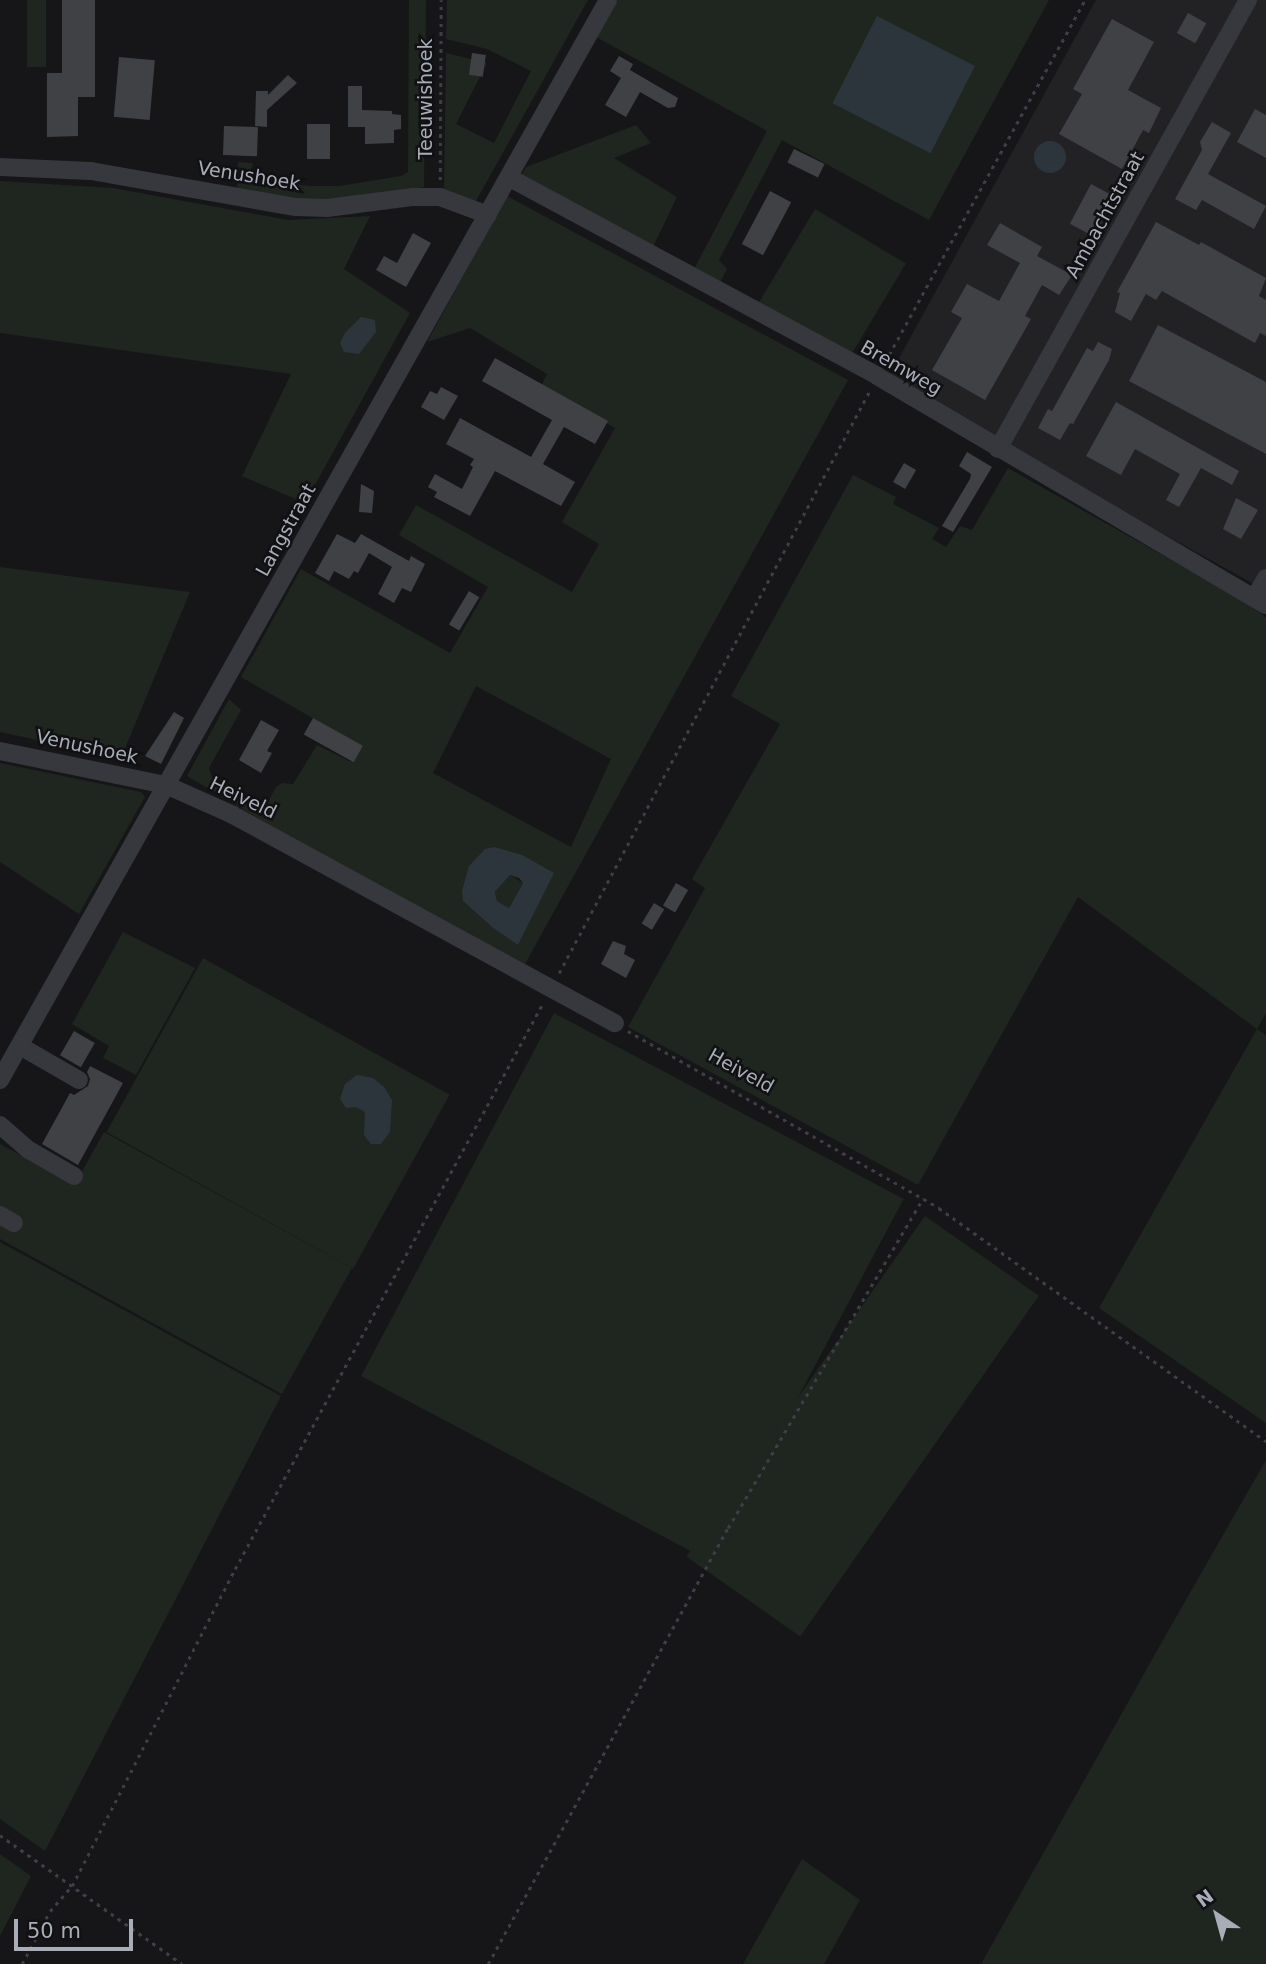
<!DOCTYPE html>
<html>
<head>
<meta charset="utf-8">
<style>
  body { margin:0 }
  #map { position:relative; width:1266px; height:1964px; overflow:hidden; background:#161618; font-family:"DejaVu Sans",sans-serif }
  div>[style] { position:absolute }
  .built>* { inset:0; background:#222225 }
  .green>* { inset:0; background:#1e261f; transform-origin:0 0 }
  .water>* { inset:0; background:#2c353c; transform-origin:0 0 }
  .round { border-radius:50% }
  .building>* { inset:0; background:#404145; transform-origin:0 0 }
  .path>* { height:2.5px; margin-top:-1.25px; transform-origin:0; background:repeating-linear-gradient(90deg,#3d3f44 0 3.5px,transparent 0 8.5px) }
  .minor>* { height:18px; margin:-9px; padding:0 9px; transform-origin:9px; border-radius:9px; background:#37383d }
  span { translate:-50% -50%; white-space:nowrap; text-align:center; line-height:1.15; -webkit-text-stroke:5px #111113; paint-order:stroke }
  .street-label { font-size:19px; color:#a8adb8 }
  .north { position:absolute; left:1182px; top:1880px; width:70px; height:70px; -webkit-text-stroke:5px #111113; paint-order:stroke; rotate:324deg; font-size:19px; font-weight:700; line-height:28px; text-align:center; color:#a8adb8 }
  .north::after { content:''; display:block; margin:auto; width:24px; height:32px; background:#a8adb8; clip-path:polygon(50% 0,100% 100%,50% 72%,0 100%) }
  .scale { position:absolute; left:14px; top:1919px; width:119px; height:32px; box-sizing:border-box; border:4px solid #a8adb8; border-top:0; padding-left:9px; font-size:21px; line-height:24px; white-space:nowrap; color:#a8adb8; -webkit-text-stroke:5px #111113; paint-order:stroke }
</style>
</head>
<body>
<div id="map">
  <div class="built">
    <div style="clip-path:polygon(1096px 0,1266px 0,1266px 575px,1259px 587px,887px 380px)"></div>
  </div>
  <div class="green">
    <div style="left:27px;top:0;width:19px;height:67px"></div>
    <div style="clip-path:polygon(409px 0,426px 0,424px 187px,354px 200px,294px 199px,237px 190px,238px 162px,253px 163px,249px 175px,257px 181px,310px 186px,339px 186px,401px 176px,408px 172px)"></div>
    <div style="clip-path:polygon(447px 0,588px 0,476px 201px,444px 192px,446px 53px,487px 63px,456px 124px,494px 143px,531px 71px,487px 49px,446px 39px)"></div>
    <div style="clip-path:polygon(617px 0,1049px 0,929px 220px,782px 140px,719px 260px,727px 269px,720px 283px,694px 269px,767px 131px,596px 37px)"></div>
    <div style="clip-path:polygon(636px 125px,651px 143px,614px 158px,677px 197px,653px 247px,522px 174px,526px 167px)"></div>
    <div style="clip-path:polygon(0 181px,113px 188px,288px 220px,370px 216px,344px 269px,410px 313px,305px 503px,242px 476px,291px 374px,0 333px)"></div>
    <div style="clip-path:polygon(evenodd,507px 196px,848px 380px,525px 964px,271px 826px,187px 776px,229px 699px,241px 710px,209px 768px,212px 777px,265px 807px,276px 787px,282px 783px,293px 784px,317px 745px,351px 762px,360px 745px,241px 677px,301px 569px,450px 653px,488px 587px,399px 535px,416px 505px,572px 592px,599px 544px,562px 522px,615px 428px,541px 386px,547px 374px,470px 328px,427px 342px,507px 196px,476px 686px,611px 759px,571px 847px,433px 773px,476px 686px,507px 196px,522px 855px,532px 917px,518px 945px,493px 928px,463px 901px,522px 855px)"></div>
    <div style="left:815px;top:209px;width:106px;height:110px;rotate:31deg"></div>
    <div style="clip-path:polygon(1008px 468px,1240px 599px,1266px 617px,1266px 1013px,1257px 1029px,1266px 1035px,1266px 1423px,1099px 1308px,1257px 1029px,1078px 897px,918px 1185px,628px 1027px,705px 888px,692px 879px,780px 724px,731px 696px,853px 475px,896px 497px,893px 504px,939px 528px,932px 539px,946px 547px,960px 526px,972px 530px)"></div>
    <div style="clip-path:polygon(0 567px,190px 592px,121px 758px,0 732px)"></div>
    <div style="clip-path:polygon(0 763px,141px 792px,145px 797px,79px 914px,0 862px)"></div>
    <div style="clip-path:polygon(510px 875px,523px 883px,509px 908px,497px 901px,495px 892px)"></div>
    <div style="clip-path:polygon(123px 932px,195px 968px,136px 1075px,103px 1058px,109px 1046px,72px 1024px)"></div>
    <div style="left:203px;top:958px;width:282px;height:199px;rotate:29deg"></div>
    <div style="left:554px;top:1013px;width:396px;height:411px;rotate:28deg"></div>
    <div style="clip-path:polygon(104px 1132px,352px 1268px,282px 1394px,0 1239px,0 1144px,75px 1184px)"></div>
    <div style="left:925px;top:1216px;width:139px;height:416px;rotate:35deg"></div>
    <div style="clip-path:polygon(0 1242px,281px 1396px,45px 1851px,0 1819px)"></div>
    <div style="clip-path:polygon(1266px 1460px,1266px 1964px,981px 1964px,1163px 1640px)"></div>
    <div style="clip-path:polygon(0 1854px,31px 1876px,0 1936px)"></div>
    <div style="clip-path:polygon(802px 1859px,860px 1900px,824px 1964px,743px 1964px)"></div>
  </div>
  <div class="water">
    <div style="left:877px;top:16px;width:110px;height:98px;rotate:27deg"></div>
    <div class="round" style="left:1034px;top:141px;width:32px;height:32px"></div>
    <div style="clip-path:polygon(361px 317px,375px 320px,376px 332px,359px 354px,344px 352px,340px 343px,345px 333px)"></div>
    <div style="clip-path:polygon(evenodd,494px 847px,522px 855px,554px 873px,518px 945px,493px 928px,463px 901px,462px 891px,469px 866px,485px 849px,494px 847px,510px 875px,519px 878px,523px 883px,509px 908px,497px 901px,495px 892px,510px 875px)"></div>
    <div style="clip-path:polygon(357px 1075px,373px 1078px,384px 1087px,392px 1100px,390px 1132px,381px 1144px,371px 1144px,364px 1135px,365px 1112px,356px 1107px,346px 1108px,340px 1099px,345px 1084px)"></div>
  </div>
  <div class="building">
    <div style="clip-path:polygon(62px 0,95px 0,95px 97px,78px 97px,78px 136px,47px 137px,47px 73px,62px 73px)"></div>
    <div style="left:1188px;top:13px;width:21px;height:23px;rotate:29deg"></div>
    <div style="clip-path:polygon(1112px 19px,1154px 42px,1128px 90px,1161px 108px,1149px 133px,1143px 130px,1122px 169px,1059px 134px,1082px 94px,1073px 89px)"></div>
    <div style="left:472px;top:53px;width:14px;height:22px;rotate:8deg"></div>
    <div style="clip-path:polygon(619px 56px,633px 64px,630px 70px,678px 98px,675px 107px,668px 108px,640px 92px,626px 117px,605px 105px,621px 78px,610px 71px)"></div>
    <div style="left:119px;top:57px;width:36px;height:60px;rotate:5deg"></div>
    <div style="clip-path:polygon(288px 75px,297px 83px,267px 110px,267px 127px,255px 126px,256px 91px,268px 91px,268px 95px)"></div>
    <div style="clip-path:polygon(348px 86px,362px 86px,362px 110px,392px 111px,392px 114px,401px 115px,401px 129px,394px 130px,394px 143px,365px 144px,365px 127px,348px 127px)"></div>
    <div style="clip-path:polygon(1255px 109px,1266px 115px,1266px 158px,1237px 142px)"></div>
    <div style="clip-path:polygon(1212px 122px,1231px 133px,1208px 174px,1266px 206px,1254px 229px,1202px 200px,1196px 210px,1175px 199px,1202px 150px,1200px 142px)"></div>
    <div style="left:307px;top:124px;width:23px;height:35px"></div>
    <div style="left:224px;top:126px;width:34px;height:29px;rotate:2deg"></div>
    <div style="left:794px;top:149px;width:34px;height:15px;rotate:26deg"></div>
    <div style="left:1091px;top:184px;width:27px;height:45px;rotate:28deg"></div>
    <div style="left:770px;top:191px;width:24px;height:60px;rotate:28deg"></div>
    <div style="clip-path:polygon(1156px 222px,1199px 245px,1201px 242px,1266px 278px,1259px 296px,1266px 300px,1266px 336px,1260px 333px,1255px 343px,1162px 291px,1156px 300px,1146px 294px,1131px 321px,1115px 312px,1120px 293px,1117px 292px)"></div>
    <div style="clip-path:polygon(1000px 223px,1042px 247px,1037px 256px,1072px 275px,1059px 295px,1042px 285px,1025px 316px,1031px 319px,985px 400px,932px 370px,962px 318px,951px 312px,967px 284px,999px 301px,1020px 263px,987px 245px)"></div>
    <div style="clip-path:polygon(413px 233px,431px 243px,406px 287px,376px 270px,384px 256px,397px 263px)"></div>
    <div style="clip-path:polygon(1158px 325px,1266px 382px,1266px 454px,1129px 381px)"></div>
    <div style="clip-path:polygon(1098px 342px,1112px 349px,1109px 360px,1073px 424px,1070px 423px,1060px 440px,1038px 428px,1048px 409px,1052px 411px,1087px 348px,1093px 351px)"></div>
    <div style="clip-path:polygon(495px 358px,608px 421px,595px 444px,564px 427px,543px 464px,575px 482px,561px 506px,495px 471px,470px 516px,434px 497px,437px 492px,428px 487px,435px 474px,462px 489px,473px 467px,470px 465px,474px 459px,446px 444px,460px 418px,531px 457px,552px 420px,482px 381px)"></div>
    <div style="clip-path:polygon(441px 387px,458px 396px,444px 420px,421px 407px,430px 391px,437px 394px)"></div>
    <div style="clip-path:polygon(1116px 402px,1239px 471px,1232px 485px,1201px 468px,1179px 507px,1166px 500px,1180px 474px,1135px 449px,1121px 475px,1086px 456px)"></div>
    <div style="clip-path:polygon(967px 452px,992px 467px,953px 532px,942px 526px,970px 479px,971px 474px,959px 466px)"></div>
    <div style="left:904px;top:463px;width:14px;height:22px;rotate:30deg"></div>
    <div style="clip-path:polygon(361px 484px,374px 491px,372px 513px,359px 512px)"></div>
    <div style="clip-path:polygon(1236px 498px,1258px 510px,1241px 539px,1223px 529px)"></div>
    <div style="clip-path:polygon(337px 534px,355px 543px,361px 534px,409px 561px,411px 556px,425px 564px,411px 592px,402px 588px,394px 603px,378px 594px,392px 567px,369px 553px,358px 573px,354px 571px,349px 579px,334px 571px,329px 581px,315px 573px)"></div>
    <div style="left:469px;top:591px;width:12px;height:39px;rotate:31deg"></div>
    <div style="clip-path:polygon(174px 712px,184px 718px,161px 764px,145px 756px)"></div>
    <div style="left:313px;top:718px;width:57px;height:19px;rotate:29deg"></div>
    <div style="clip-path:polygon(261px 720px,279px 730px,267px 751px,272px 753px,261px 773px,239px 760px)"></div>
    <div style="left:676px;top:883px;width:14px;height:26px;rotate:30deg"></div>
    <div style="left:654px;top:903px;width:12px;height:24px;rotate:31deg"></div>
    <div style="clip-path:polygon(613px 941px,626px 946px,624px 954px,635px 960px,626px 978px,601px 964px)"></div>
    <div style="left:74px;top:1031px;width:24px;height:28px;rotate:30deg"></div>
    <div style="clip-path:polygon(90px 1066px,123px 1083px,78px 1165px,42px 1144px,70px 1093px,74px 1095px,88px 1086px,90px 1079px,87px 1072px)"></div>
  </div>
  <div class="path">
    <div style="left:440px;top:180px;width:180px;rotate:-89.7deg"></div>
    <div style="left:885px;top:362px;width:414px;rotate:-61.1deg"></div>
    <div style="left:559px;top:973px;width:659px;rotate:-61.92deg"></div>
    <div style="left:628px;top:1031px;width:358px;rotate:29.6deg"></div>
    <div style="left:939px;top:1208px;width:402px;rotate:35.5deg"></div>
    <div style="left:0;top:1835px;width:223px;rotate:35.3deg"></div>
    <div style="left:22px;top:1964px;width:60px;rotate:-62.2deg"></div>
    <div style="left:50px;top:1911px;width:33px;rotate:-49deg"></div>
    <div style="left:72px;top:1886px;width:356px;rotate:-62.8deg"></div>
    <div style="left:235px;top:1569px;width:644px;rotate:-61.45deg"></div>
    <div style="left:488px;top:1964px;width:498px;rotate:-61.2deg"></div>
    <div style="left:728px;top:1528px;width:383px;rotate:-59.4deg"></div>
  </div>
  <div class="minor">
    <div style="left:0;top:167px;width:91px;rotate:2.5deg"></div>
    <div style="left:91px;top:171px;width:208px;rotate:10deg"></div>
    <div style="left:296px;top:207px;width:31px;rotate:2deg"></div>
    <div style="left:327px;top:208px;width:87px;rotate:-7.3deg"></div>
    <div style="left:413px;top:197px;width:27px"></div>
    <div style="left:440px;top:197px;width:51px;rotate:20.6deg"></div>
    <div style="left:510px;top:178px;width:417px;rotate:28.3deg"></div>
    <div style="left:877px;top:376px;width:451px;rotate:30.5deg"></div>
    <div style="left:998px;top:449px;width:514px;rotate:-60.89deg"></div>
    <div style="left:1255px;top:597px;width:22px;rotate:-60deg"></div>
    <div style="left:0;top:751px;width:169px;rotate:11.6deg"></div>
    <div style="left:166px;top:785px;width:73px;rotate:24.1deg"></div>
    <div style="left:233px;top:815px;width:435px;rotate:28.6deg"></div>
    <div style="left:20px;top:1046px;width:68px;rotate:30deg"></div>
    <div style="left:0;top:1080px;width:1239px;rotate:-60.62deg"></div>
    <div style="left:0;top:1125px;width:38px;rotate:41deg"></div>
    <div style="left:29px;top:1150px;width:52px;rotate:30deg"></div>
    <div style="left:0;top:1215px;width:16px;rotate:30deg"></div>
  </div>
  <div class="street-label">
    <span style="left:426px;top:99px;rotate:-90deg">Teeuwishoek</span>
    <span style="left:249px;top:176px;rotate:9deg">Venushoek</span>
    <span style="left:1105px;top:215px;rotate:-61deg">Ambachtstraat</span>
    <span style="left:901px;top:368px;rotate:30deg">Bremweg</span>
    <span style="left:286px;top:530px;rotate:-61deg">Langstraat</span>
    <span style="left:87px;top:747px;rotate:12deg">Venushoek</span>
    <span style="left:243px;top:798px;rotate:26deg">Heiveld</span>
    <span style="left:741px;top:1071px;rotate:29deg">Heiveld</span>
  </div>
  <div class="north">N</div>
  <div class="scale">50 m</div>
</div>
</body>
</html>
